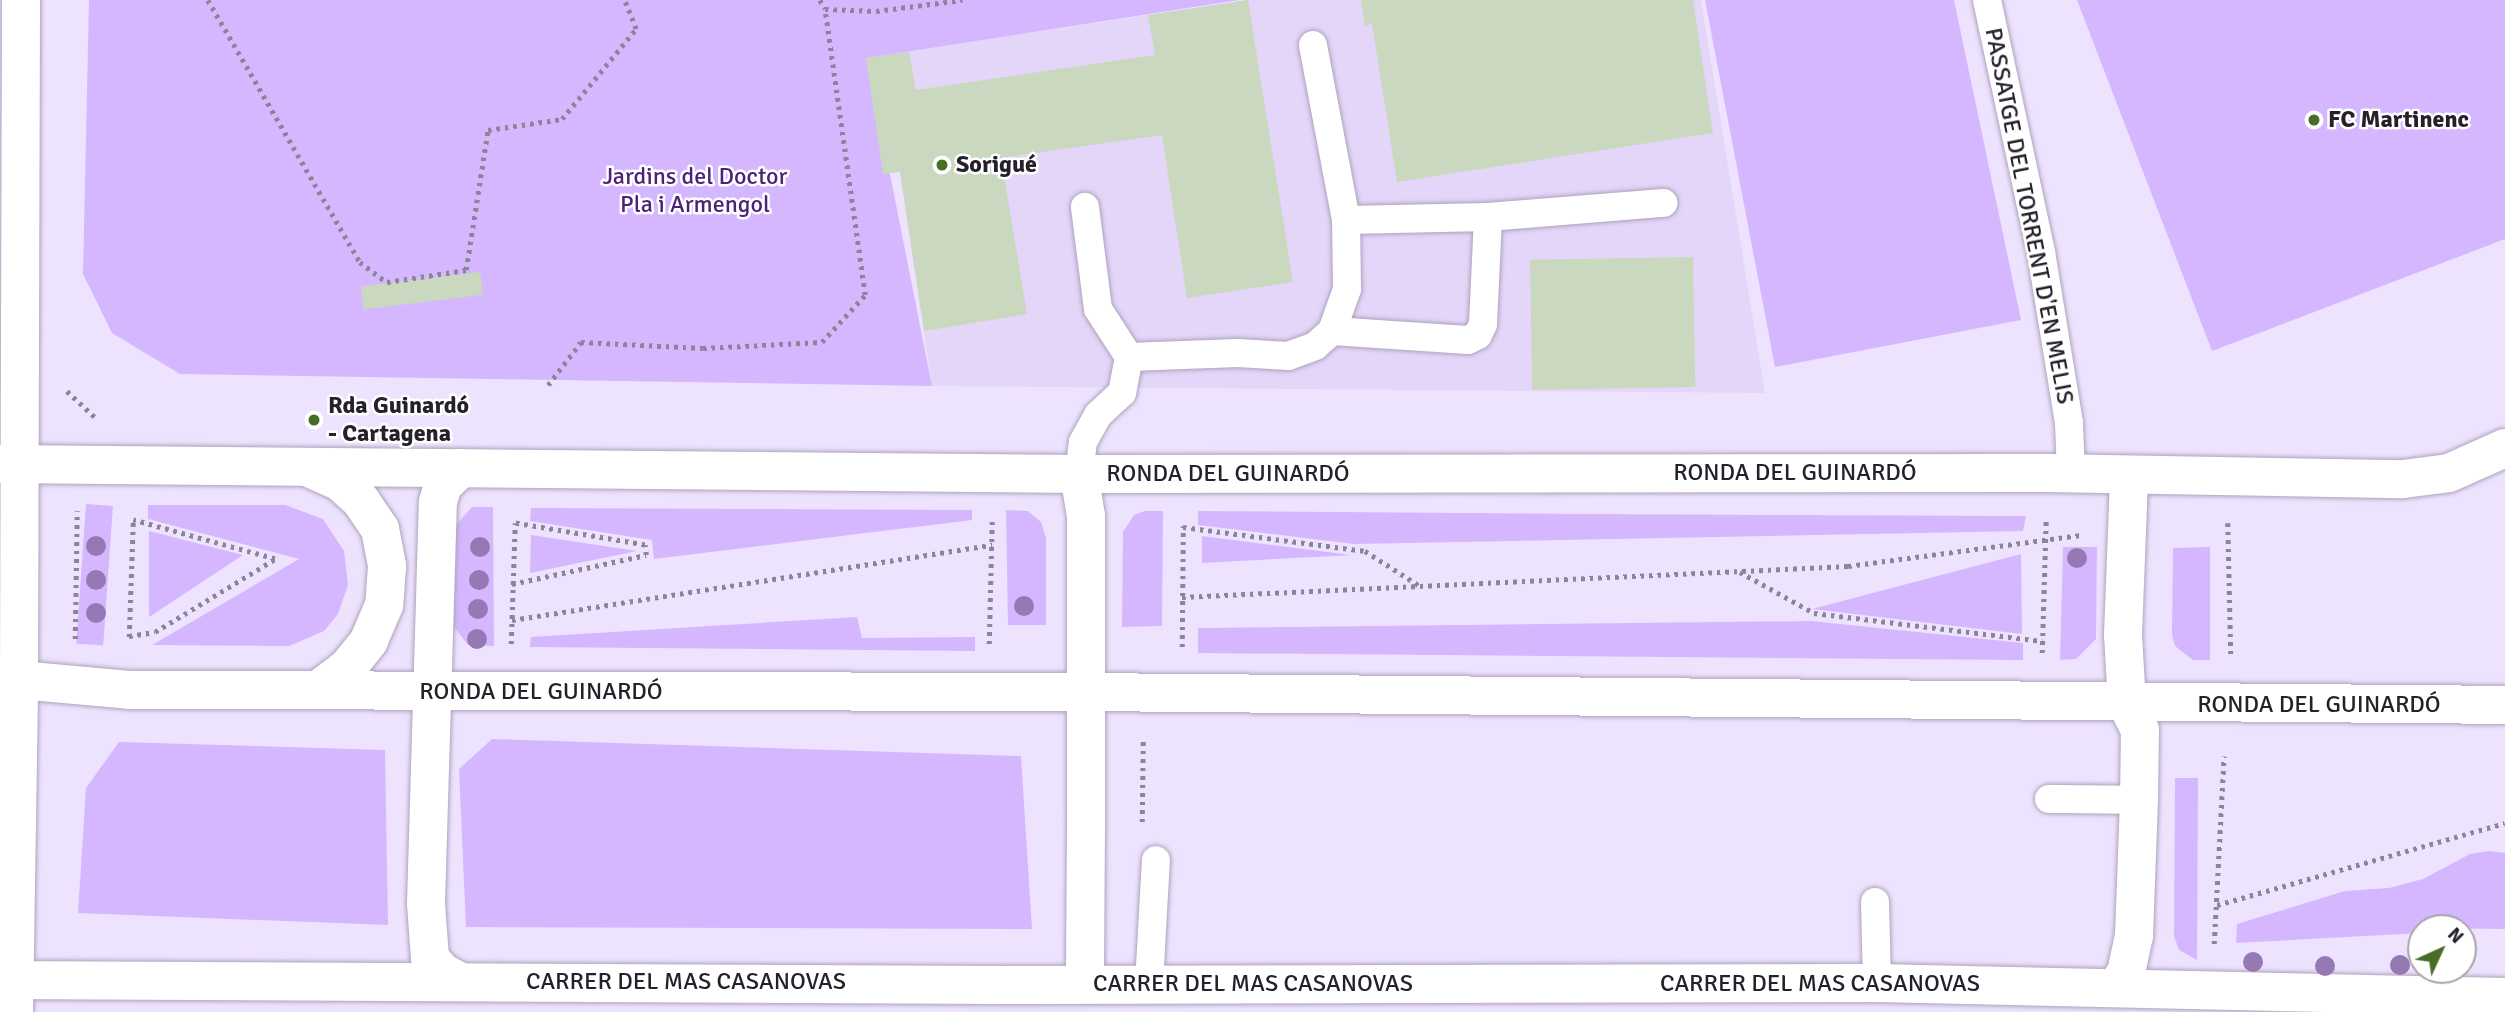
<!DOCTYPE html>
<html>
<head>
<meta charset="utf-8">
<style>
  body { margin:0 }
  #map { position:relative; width:2505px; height:1012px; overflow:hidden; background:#eee3fe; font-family:Signika,sans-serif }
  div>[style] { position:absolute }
  .built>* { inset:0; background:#e4d6f9 }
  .green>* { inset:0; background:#d5b7ff; transform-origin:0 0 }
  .building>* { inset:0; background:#c9d8be; transform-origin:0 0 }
  .path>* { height:4.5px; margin-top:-2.25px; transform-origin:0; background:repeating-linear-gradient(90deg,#8c8497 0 3.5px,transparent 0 8.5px) }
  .roads { filter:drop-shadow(0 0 2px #aea3bd) drop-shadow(0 0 2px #aea3bd) }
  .service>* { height:28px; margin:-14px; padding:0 14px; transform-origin:14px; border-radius:14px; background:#fff }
  .minor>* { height:38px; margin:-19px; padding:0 19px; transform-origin:19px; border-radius:19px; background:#fff }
  .tertiary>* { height:38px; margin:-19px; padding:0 19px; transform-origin:19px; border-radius:19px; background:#fff }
  .primary>* { height:38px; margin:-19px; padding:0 19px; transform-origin:19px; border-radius:19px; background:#fff }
  .trees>* { width:20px; height:20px; margin:-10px; border-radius:50%; background:#9678b4 }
  .dots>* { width:19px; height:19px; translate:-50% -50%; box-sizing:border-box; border:4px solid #fff; border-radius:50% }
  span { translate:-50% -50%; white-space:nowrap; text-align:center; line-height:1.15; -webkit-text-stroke:5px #fff; paint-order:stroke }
  .poi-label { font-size:24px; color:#25202a; font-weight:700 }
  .left { translate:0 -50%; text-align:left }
  .park-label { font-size:24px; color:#4e2178 }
  .street-label { font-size:24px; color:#25202a }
  .north { position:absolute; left:2407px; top:914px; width:70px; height:70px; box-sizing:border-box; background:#fff; border:2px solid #a8a6aa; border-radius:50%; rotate:45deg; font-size:19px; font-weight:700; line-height:28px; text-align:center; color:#25202a }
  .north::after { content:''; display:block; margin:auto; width:24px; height:32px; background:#4a6d26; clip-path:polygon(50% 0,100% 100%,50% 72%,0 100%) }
</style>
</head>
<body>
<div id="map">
  <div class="built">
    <div style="clip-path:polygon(1246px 0,1701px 0,1765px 393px,932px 386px,900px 172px,866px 58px)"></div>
  </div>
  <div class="green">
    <div style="clip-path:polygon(89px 0,1239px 0,867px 58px,932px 386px,180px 374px,112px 333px,83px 274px)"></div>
    <div style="clip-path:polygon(1705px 0,1954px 0,2021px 320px,1775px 367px)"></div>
    <div style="clip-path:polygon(2077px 0,2505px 0,2505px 239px,2212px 351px)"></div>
    <div style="left:86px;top:504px;width:27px;height:140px;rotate:4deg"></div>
    <div style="clip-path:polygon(148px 505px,285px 505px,323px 519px,344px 551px,348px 585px,338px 614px,324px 631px,289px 646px,152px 645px,299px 559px,148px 519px)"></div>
    <div style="clip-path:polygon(472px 507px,493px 507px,494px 646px,468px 645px,454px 627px,455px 526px)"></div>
    <div style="clip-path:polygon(531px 508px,972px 510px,972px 520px,654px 559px,652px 540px,530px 521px)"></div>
    <div style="clip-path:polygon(1006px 510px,1028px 511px,1041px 522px,1046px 538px,1046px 625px,1008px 625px)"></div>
    <div style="clip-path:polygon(1145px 511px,1163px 511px,1162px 626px,1122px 627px,1123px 532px,1134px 515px)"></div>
    <div style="clip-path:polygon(1198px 511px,1582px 514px,2026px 516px,2023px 531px,1354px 544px,1198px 525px)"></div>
    <div style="clip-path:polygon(149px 531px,243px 555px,149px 617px)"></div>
    <div style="clip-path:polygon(531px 535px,637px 551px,530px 573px)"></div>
    <div style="clip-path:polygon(1202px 536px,1351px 555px,1352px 555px,1202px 563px)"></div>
    <div style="clip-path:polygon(2063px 547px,2097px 547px,2096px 639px,2076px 659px,2060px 660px)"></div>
    <div style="clip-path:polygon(2210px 547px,2210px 660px,2193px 660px,2175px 646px,2172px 635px,2173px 548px)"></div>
    <div style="clip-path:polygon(2021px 554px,2022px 634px,1812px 609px)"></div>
    <div style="clip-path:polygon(857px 617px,862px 638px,975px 637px,975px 651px,530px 647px,531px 637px)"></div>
    <div style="clip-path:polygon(1811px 621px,2023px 643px,2023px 660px,1198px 653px,1198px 628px)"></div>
    <div style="clip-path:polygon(492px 739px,1021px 756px,1032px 929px,466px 927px,459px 769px)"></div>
    <div style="clip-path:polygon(119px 742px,385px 750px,388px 925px,78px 913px,86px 788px)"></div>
    <div style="clip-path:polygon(2175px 778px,2198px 778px,2197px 960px,2179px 950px,2174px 936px)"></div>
    <div style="clip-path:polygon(2489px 851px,2505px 853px,2505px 929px,2421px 928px,2421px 933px,2236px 943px,2237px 924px,2345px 891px,2389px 888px,2423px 879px,2470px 854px)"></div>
  </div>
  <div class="building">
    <div style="clip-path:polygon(1248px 0,1293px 282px,1187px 298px,1162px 135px,1001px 158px,1027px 314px,924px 331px,900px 172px,883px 174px,866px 58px,909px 52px,916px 90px,1107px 62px,1155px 55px,1148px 15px)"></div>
    <div style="clip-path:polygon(1361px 0,1693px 0,1713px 133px,1397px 182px,1372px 24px,1365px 26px)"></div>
    <div style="left:1693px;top:257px;width:130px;height:163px;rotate:89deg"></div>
    <div style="left:480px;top:272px;width:23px;height:120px;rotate:83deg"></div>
  </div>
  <div class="path">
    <div style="left:208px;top:0;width:303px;rotate:59.9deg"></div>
    <div style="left:360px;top:262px;width:34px;rotate:37deg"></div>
    <div style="left:387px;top:282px;width:80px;rotate:-8.6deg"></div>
    <div style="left:466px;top:270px;width:142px;rotate:-81.1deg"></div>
    <div style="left:488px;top:130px;width:75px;rotate:-8.5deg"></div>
    <div style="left:562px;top:119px;width:117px;rotate:-50.6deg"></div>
    <div style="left:636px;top:29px;width:31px;rotate:-112deg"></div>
    <div style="left:820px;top:0;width:10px;rotate:61deg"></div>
    <div style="left:825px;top:9px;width:51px;rotate:2.2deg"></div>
    <div style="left:876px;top:11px;width:87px;rotate:-7.3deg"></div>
    <div style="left:548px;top:385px;width:54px;rotate:-52.5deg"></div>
    <div style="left:581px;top:342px;width:122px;rotate:2.8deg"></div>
    <div style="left:703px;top:348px;width:119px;rotate:-2.9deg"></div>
    <div style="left:822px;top:342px;width:64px;rotate:-47.5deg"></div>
    <div style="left:865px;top:295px;width:289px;rotate:-98deg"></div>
    <div style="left:67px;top:391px;width:40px;rotate:43deg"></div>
    <div style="left:2228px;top:523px;width:132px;rotate:88.7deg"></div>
    <div style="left:1183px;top:527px;width:184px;rotate:7.5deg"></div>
    <div style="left:1365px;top:551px;width:65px;rotate:32.5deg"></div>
    <div style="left:1740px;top:572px;width:85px;rotate:29deg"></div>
    <div style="left:1814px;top:613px;width:230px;rotate:7deg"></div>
    <div style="left:512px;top:584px;width:137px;rotate:-12.2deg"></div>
    <div style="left:646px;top:555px;width:10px;rotate:-96deg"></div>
    <div style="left:645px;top:545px;width:132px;rotate:-170.4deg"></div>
    <div style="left:1182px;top:597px;width:667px;rotate:-2.66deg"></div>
    <div style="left:1848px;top:566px;width:235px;rotate:-7.6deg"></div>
    <div style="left:512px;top:620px;width:486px;rotate:-8.9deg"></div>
    <div style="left:129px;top:636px;width:26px;rotate:-9deg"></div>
    <div style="left:155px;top:632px;width:140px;rotate:-31.3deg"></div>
    <div style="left:275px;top:559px;width:147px;rotate:-164.6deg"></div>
    <div style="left:129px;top:637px;width:117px;rotate:-88deg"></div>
    <div style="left:75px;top:639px;width:128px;rotate:-89.1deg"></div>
    <div style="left:511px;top:644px;width:121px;rotate:-88.1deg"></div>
    <div style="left:989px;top:644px;width:124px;rotate:-88.6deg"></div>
    <div style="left:1182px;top:647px;width:121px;rotate:-89.5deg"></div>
    <div style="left:2042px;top:653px;width:132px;rotate:-88.3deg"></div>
    <div style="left:1142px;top:822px;width:82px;rotate:-89.3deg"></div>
    <div style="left:2217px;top:905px;width:299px;rotate:-15.9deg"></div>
    <div style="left:2214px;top:944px;width:188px;rotate:-87deg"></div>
  </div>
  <div class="roads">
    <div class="service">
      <div style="left:1987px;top:0;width:258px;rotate:77.9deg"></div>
      <div style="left:2041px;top:252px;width:173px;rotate:80.7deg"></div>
      <div style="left:2069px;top:423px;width:51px;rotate:87.8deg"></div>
      <div style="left:1346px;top:220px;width:142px;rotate:-1.2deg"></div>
      <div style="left:1488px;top:217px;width:176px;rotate:-4.6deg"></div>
      <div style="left:1332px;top:331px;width:136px;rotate:3.8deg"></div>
      <div style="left:1468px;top:340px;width:11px;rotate:-27deg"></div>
      <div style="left:1478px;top:335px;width:12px;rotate:-66deg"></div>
      <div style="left:1483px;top:324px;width:107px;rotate:-87.3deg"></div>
      <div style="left:1129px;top:357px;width:109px;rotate:-2.1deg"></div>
      <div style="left:1238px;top:353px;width:50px;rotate:3.4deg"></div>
      <div style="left:1288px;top:356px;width:29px;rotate:-20deg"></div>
      <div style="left:1315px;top:346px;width:23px;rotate:-41deg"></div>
      <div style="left:1332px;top:331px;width:45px;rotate:-70.3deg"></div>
      <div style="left:1347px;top:289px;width:69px;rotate:-90.8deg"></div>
      <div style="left:1346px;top:220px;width:178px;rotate:-100.7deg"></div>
      <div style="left:1079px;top:474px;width:32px;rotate:-83deg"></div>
      <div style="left:1083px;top:442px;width:31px;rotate:-61deg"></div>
      <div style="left:1098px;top:415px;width:33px;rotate:-43deg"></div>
      <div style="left:1122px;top:393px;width:37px;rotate:-79deg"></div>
      <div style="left:1129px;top:357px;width:57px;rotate:-122.9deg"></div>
      <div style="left:1098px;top:309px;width:103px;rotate:-97.3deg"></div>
      <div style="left:2049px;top:799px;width:90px;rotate:0.6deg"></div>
      <div style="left:1875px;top:902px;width:81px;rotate:88.6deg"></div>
      <div style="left:1149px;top:984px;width:124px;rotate:-86.8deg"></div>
    </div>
    <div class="minor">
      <div style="left:0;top:980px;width:1032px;rotate:0.28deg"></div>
      <div style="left:1032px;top:985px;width:845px;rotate:-0.14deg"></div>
      <div style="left:1877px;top:983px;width:628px;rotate:1.28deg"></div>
      <div style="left:457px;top:980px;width:17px;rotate:-152deg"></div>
      <div style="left:442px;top:972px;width:18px;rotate:-131deg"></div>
      <div style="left:430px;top:958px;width:55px;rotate:-94.2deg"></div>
      <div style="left:426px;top:903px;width:401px;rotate:-88.3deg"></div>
      <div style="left:438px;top:502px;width:18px;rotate:-74deg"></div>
      <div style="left:443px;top:485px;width:25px;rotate:-43deg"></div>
      <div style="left:1078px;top:984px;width:16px;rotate:-63deg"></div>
      <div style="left:1085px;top:970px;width:158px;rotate:-89.6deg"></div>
      <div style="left:1086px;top:812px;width:296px;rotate:-90deg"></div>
      <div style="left:1086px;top:516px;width:43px;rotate:-99.5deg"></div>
      <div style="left:2115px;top:988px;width:19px;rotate:-54deg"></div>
      <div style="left:2126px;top:973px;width:38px;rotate:-78deg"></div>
      <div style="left:2134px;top:936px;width:136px;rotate:-87.9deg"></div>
      <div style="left:2139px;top:800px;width:70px;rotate:-89.2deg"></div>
      <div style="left:2140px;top:730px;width:29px;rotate:-117deg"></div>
      <div style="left:2127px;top:704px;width:69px;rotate:-93.3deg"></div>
      <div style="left:2123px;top:635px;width:158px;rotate:-87.8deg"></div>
      <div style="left:14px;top:1012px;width:332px;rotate:-89.1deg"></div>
    </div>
    <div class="tertiary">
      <div style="left:19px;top:680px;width:680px;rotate:-89.83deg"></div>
    </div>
    <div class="primary">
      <div style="left:0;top:464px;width:1079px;rotate:0.53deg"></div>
      <div style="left:1079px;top:474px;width:969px;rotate:-0.06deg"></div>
      <div style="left:2048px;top:473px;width:355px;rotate:1deg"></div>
      <div style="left:2403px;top:479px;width:46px;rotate:-7.4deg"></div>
      <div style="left:2449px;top:473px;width:61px;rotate:-24.1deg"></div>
      <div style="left:311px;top:469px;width:32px;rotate:24deg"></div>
      <div style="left:340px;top:482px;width:28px;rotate:42deg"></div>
      <div style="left:361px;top:501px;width:34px;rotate:56deg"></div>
      <div style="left:380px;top:529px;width:38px;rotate:79deg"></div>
      <div style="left:387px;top:566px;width:39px;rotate:94deg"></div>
      <div style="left:384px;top:605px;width:39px;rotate:113deg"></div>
      <div style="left:369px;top:641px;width:35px;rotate:129deg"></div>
      <div style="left:347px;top:668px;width:36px;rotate:143deg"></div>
      <div style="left:0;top:674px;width:20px;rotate:18deg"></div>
      <div style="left:19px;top:680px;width:111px;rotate:5.1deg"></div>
      <div style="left:130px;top:690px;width:953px;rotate:0.12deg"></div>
      <div style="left:1083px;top:692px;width:1422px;rotate:0.52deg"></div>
    </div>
  </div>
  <div class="trees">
    <div style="left:96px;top:546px"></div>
    <div style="left:480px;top:547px"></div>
    <div style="left:2077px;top:558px"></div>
    <div style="left:96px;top:580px"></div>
    <div style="left:479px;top:580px"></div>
    <div style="left:1024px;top:606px"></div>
    <div style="left:478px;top:609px"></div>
    <div style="left:96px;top:613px"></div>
    <div style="left:477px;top:639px"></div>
    <div style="left:2253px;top:962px"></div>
    <div style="left:2400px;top:965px"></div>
    <div style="left:2325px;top:966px"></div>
  </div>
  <div class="dots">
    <div style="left:2314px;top:120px;background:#4a6d26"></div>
    <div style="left:942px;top:165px;background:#4a6d26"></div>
    <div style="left:314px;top:420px;background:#4a6d26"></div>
  </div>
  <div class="poi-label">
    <span class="left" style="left:2328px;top:120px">FC Martinenc</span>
    <span class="left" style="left:956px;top:165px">Sorigué</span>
    <span class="left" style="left:328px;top:420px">Rda Guinardó<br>- Cartagena</span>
  </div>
  <div class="park-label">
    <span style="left:695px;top:191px">Jardins del Doctor<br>Pla i Armengol</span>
  </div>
  <div class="street-label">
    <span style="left:2029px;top:216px;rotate:79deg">PASSATGE DEL TORRENT D'EN MELIS</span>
    <span style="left:1795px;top:473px">RONDA DEL GUINARDÓ</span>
    <span style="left:1228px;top:474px">RONDA DEL GUINARDÓ</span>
    <span style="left:541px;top:692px">RONDA DEL GUINARDÓ</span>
    <span style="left:2319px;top:705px">RONDA DEL GUINARDÓ</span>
    <span style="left:686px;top:982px">CARRER DEL MAS CASANOVAS</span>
    <span style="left:1253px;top:984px">CARRER DEL MAS CASANOVAS</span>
    <span style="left:1820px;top:984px">CARRER DEL MAS CASANOVAS</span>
  </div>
  <div class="north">N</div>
</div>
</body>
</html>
